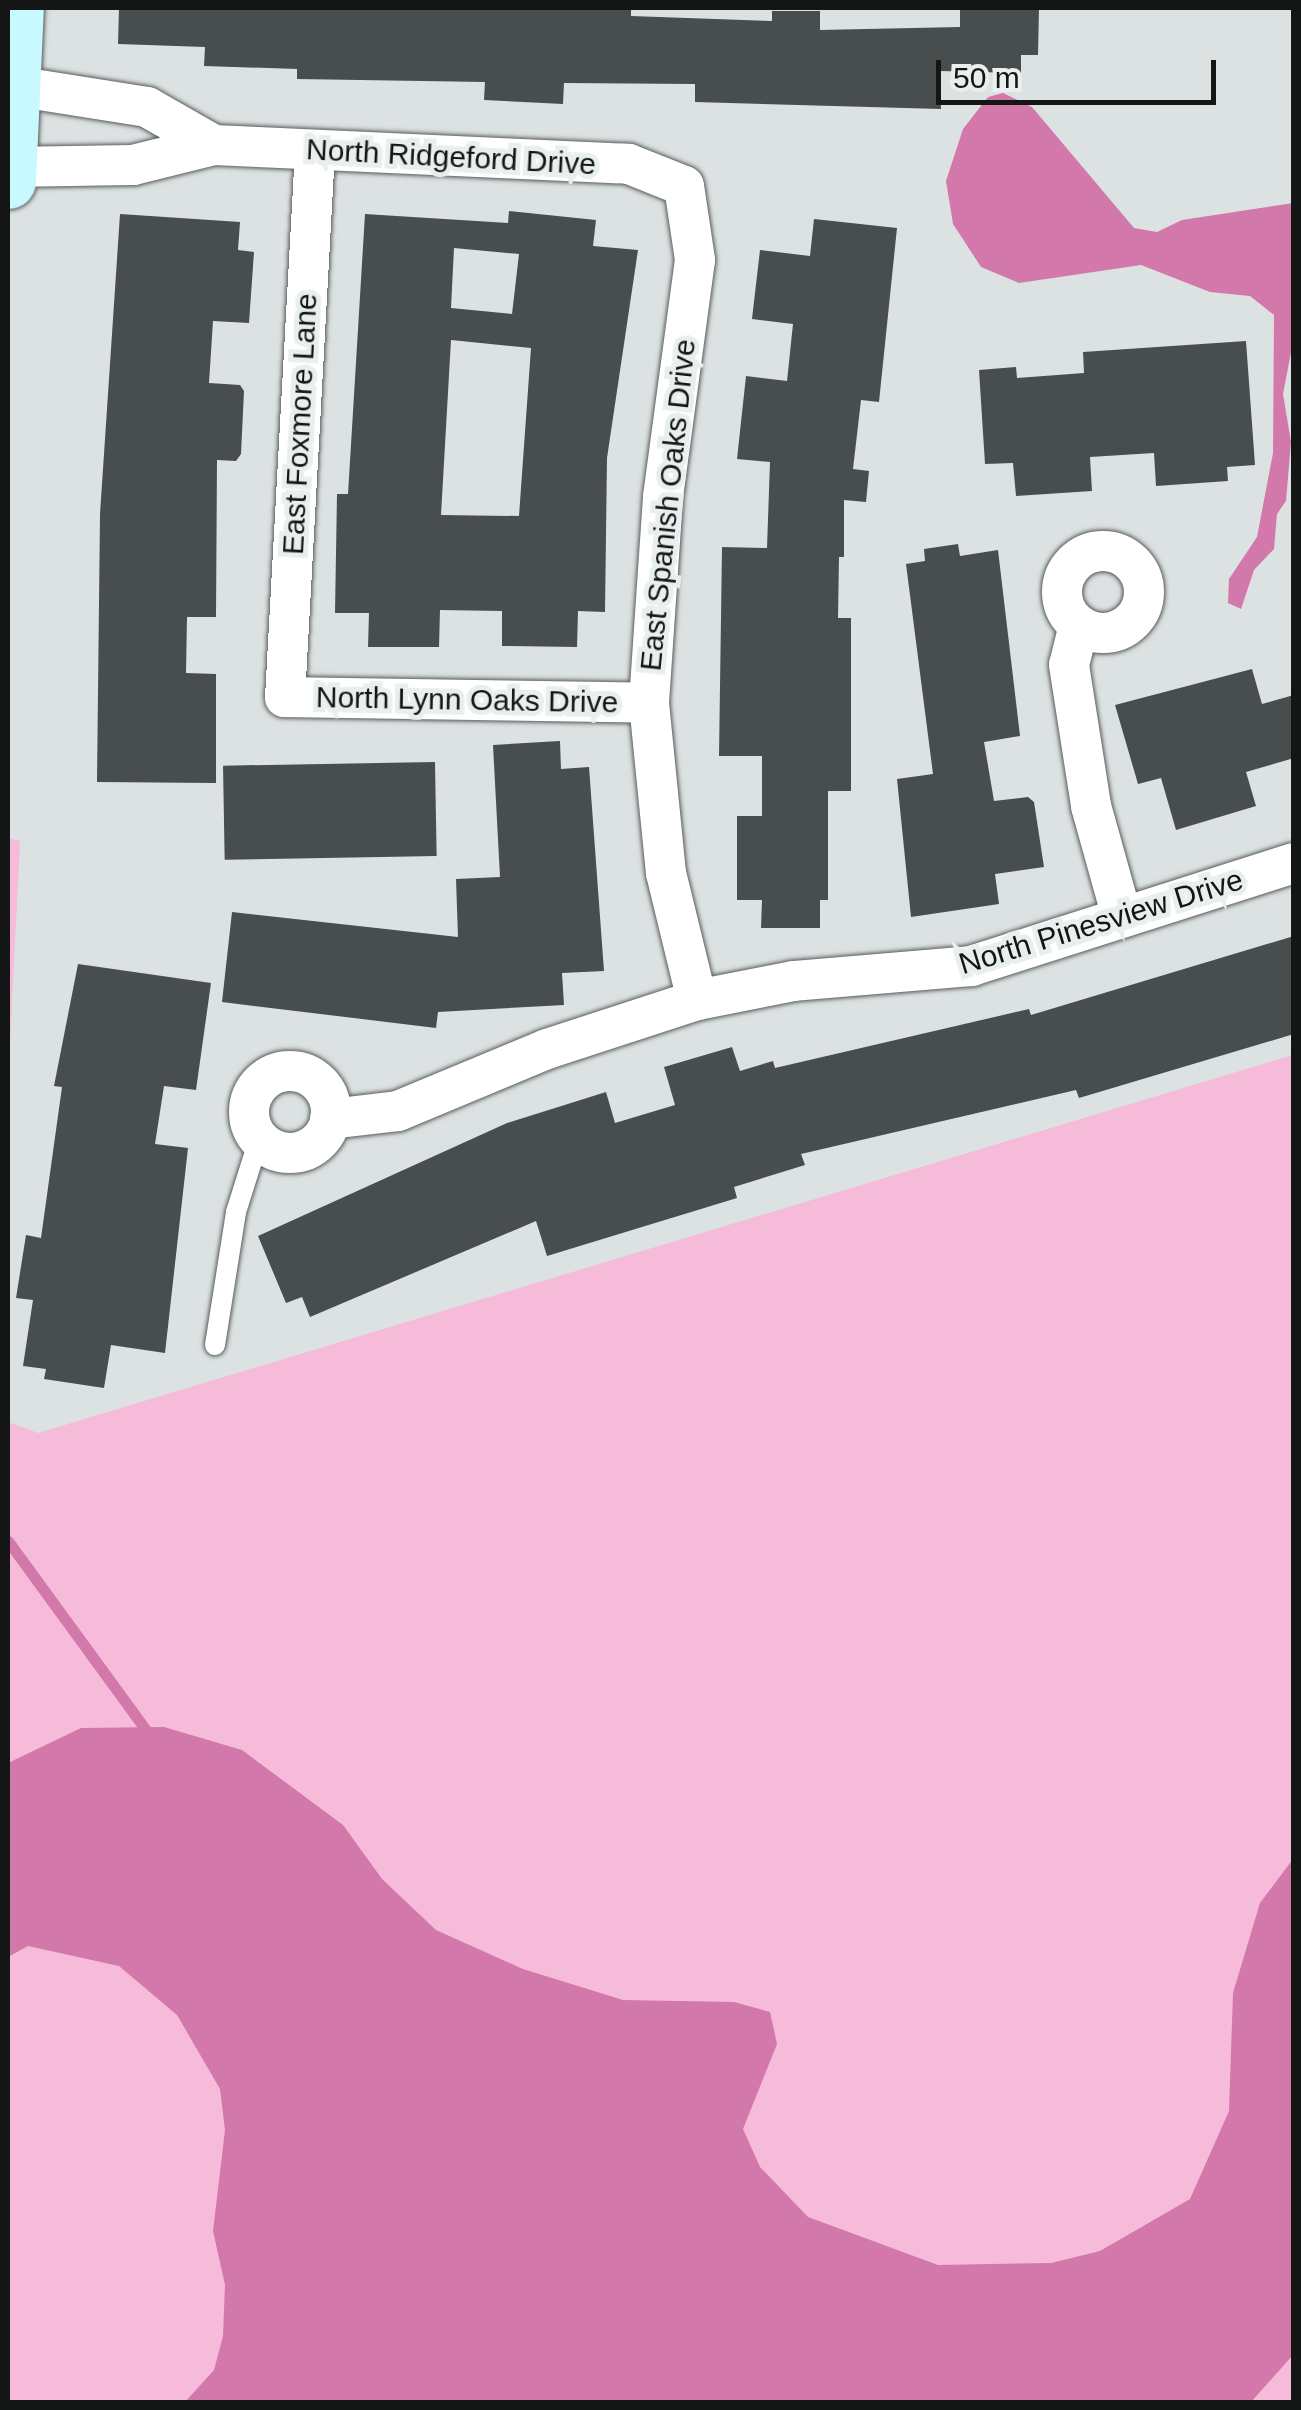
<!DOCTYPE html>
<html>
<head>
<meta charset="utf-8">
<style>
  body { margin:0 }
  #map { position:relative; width:1301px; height:2410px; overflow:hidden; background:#dce1e2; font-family:Arial,sans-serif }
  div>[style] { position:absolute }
  .green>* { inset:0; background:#f5bbd9 }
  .water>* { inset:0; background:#d378aa }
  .stream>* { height:11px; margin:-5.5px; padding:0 5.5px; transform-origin:5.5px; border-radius:5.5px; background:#d378aa }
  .building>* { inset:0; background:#484d4e; transform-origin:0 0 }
  .roads { filter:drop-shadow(0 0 2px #585c5d) drop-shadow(0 0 2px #585c5d) }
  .lane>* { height:20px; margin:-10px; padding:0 10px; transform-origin:10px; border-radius:10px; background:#fff }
  .street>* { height:40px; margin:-20px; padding:0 20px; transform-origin:20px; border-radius:20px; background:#fff }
  .street>.ring { margin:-20px; padding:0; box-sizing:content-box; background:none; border:40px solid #fff; border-radius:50% }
  .secondary>* { height:55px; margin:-27.5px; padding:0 27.5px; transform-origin:27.5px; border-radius:27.5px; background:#c8f9ff }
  span { translate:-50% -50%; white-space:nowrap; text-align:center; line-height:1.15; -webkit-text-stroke:10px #e9efef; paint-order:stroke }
  .street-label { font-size:30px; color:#141616 }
  .frame { position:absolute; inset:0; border:10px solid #141616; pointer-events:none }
  .scale { position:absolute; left:936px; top:60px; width:280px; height:45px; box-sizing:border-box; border:5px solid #141616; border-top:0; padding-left:12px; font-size:30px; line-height:35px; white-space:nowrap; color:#141616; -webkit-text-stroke:8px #e9efef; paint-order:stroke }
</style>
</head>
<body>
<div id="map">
  <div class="green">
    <div style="clip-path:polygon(8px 838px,20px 841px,8px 1083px)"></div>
    <div style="clip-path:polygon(1293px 1055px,1293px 2402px,8px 2402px,8px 1422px,38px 1433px)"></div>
  </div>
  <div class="water">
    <div style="clip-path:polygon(1003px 93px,1032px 107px,1134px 228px,1157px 232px,1182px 220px,1293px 203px,1293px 342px,1283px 394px,1291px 442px,1286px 501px,1277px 514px,1274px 549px,1254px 570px,1241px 609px,1228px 603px,1229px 579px,1257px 537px,1273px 453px,1274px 315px,1250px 296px,1210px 292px,1141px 265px,1019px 283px,981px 267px,953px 224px,946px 181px,963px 129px,988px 97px)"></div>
    <div style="clip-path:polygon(164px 1727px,242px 1750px,343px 1825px,382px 1879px,436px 1930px,523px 1969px,623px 2000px,734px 2002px,770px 2012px,777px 2044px,743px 2129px,760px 2167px,808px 2217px,938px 2265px,1051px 2263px,1100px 2251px,1190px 2199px,1229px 2111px,1233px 1993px,1260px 1903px,1293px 1859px,1293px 2355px,1251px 2402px,185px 2402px,214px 2370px,223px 2336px,225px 2285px,213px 2231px,225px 2130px,220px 2089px,177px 2015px,119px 1966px,28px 1946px,8px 1957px,8px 1763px,81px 1728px)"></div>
  </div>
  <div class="stream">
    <div style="left:8px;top:1541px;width:243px;rotate:53.9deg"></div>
  </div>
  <div class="building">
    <div style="clip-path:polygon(119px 8px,631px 8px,631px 16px,772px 21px,772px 11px,820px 11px,820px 30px,960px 27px,960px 8px,1039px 8px,1038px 55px,1021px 55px,1021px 73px,940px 71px,941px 109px,695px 102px,695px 84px,564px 83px,563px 104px,484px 100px,485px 82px,297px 79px,297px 69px,204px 66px,205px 47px,118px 44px)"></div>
    <div style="clip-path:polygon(evenodd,509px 211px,596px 220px,593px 246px,638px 250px,607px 458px,605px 612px,578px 611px,577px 647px,502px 646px,502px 611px,440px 610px,439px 647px,368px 647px,369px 613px,335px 613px,337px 494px,348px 494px,365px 214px,508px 223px,509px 211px,454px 248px,519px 254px,512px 314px,451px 308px,454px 248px,509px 211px,451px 340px,531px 348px,519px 516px,441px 515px,451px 340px)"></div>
    <div style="clip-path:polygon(120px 214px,240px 222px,238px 250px,254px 252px,249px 323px,213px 321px,209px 383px,240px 385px,244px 391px,241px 454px,236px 461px,217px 460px,216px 617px,187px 617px,186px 673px,216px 674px,216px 783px,97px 782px,100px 514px)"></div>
    <div style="clip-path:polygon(814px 219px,897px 228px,879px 402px,861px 400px,853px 469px,869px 471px,866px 502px,844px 500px,844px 557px,839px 557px,838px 618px,851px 618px,851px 791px,828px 791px,828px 900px,820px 900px,820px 928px,761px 928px,762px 900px,737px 900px,737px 816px,762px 816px,762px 756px,719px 756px,722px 547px,767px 548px,770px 462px,737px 459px,746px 376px,787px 381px,793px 324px,752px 319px,760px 250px,810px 256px)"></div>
    <div style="clip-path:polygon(1246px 341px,1255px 465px,1227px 467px,1228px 481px,1156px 486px,1154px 453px,1090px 457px,1092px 491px,1016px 496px,1013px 463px,985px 464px,979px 370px,1016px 367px,1017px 378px,1084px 373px,1083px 352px)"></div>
    <div style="clip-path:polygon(958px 544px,960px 556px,998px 550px,1020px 736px,984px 742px,994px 801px,1028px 797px,1034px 802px,1044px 867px,995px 874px,999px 904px,911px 917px,897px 779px,933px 774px,906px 564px,925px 561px,924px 549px)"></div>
    <div style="clip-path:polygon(1252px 669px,1262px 704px,1294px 695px,1294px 758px,1246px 772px,1256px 806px,1176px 830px,1161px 778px,1138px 784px,1115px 705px)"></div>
    <div style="clip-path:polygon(560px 741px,561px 769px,589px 767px,604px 971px,562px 973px,564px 1005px,438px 1012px,436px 1028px,222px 1002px,232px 912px,458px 937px,456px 879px,500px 877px,493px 745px)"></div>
    <div style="left:435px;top:762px;width:94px;height:212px;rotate:89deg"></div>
    <div style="clip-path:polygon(1294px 936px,1294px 1034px,1079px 1098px,1076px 1090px,801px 1154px,805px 1165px,734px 1187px,737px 1198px,547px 1256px,536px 1221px,310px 1317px,302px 1297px,286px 1303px,258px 1236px,507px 1123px,606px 1092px,615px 1123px,675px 1105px,664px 1067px,732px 1047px,740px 1071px,773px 1061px,775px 1068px,1029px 1009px,1031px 1015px)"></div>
    <div style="clip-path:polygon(78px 964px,211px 983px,196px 1090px,164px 1086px,155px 1144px,188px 1148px,165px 1353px,111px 1345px,104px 1388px,44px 1379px,46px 1369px,23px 1366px,33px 1300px,16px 1298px,26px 1235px,41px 1238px,62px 1087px,54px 1086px)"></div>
  </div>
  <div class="roads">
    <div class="lane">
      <div style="left:215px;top:1345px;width:135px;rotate:-81deg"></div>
      <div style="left:236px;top:1212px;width:77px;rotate:-72.5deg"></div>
    </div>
    <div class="street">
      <div style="left:8px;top:85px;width:141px;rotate:9deg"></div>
      <div style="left:147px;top:107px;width:77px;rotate:29.6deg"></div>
      <div style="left:214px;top:145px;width:415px;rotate:2.6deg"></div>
      <div style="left:629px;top:164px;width:59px;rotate:21.8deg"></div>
      <div style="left:684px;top:186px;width:75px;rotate:81.5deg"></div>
      <div style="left:695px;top:260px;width:239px;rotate:97.7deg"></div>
      <div style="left:663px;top:497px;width:206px;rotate:93.9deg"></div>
      <div style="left:649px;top:703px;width:171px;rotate:84.3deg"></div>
      <div style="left:666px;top:873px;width:131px;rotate:76.3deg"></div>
      <div style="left:315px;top:151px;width:547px;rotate:93.14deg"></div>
      <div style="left:285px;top:697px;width:364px;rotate:0.9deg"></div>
      <div style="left:8px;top:167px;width:125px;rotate:-0.9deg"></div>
      <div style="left:133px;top:165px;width:83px;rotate:-13.9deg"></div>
      <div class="ring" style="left:1062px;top:551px;width:42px;height:42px"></div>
      <div style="left:1079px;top:625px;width:41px;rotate:104deg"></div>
      <div style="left:1069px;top:665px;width:143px;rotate:81.1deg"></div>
      <div style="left:1091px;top:806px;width:115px;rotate:74.4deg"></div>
      <div class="ring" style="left:249px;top:1071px;width:42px;height:42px"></div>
      <div style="left:330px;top:1119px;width:68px;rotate:-6.7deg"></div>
      <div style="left:398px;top:1111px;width:161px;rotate:-22.6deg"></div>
      <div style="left:547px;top:1049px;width:158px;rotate:-18.1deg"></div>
      <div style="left:697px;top:1000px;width:99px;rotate:-11.1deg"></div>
      <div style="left:794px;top:981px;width:178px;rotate:-4.8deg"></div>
      <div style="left:971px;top:966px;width:339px;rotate:-17.7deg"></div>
    </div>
    <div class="secondary">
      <div style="left:8px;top:181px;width:173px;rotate:-87.4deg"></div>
    </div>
  </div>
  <div class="street-label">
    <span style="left:451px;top:157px;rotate:3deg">North Ridgeford Drive</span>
    <span style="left:300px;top:424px;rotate:-87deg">East Foxmore Lane</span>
    <span style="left:668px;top:505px;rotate:-84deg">East Spanish Oaks Drive</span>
    <span style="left:467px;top:700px;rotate:1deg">North Lynn Oaks Drive</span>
    <span style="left:1101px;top:922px;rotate:-17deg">North Pinesview Drive</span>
  </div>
  <div class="frame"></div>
  <div class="scale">50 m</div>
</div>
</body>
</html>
